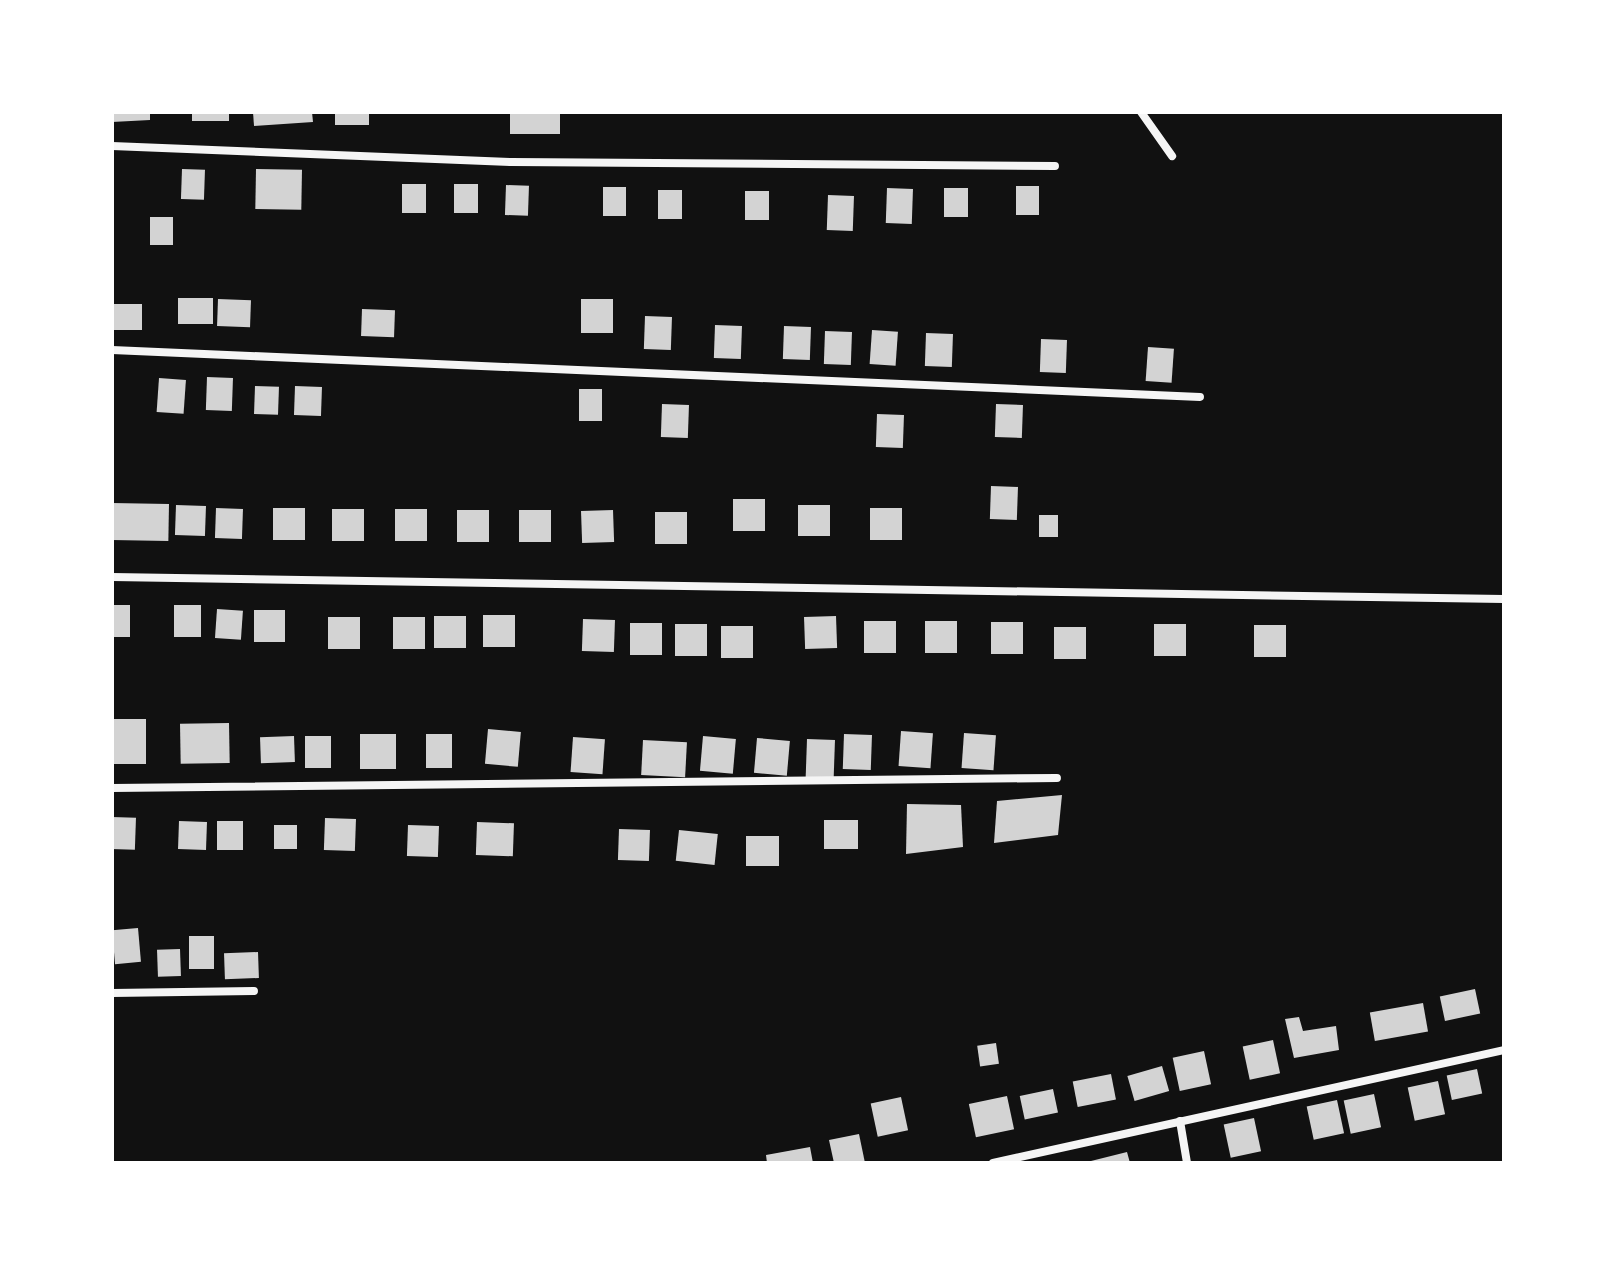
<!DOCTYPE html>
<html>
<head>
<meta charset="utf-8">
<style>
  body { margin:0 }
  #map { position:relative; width:1616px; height:1275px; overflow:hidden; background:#111; font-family:"Libre Baskerville",serif }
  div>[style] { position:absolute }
  .building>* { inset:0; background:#d3d3d3; transform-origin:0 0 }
  .minor>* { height:8px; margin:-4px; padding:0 4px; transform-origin:4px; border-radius:4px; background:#f5f5f5 }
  span { translate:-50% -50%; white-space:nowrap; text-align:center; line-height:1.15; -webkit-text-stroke:7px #fff; paint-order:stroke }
  .frame { position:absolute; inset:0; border:114px solid #fff; pointer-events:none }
</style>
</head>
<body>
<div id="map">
  <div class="building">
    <div style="clip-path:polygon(112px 112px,150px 112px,150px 120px,112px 122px)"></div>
    <div style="left:192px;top:112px;width:37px;height:9px"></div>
    <div style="clip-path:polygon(253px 112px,312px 112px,313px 122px,254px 126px)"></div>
    <div style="left:335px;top:112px;width:34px;height:13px"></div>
    <div style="left:510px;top:112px;width:50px;height:22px"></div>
    <div style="left:182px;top:169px;width:23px;height:30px;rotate:2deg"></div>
    <div style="left:256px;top:169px;width:46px;height:40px;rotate:1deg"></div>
    <div style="left:402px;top:184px;width:24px;height:29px"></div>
    <div style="left:454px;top:184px;width:24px;height:29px"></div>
    <div style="left:506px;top:185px;width:23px;height:30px;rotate:2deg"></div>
    <div style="left:1016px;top:186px;width:23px;height:29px"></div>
    <div style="left:603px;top:187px;width:23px;height:29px"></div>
    <div style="left:887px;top:188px;width:26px;height:35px;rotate:2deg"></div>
    <div style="left:944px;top:188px;width:24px;height:29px"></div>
    <div style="left:658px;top:190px;width:24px;height:29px"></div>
    <div style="left:745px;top:191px;width:24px;height:29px"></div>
    <div style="left:828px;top:195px;width:26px;height:35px;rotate:2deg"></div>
    <div style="left:150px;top:217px;width:23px;height:28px"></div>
    <div style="left:178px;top:298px;width:35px;height:26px"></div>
    <div style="left:218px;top:299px;width:33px;height:27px;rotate:2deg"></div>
    <div style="left:581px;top:299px;width:32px;height:34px"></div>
    <div style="left:142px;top:304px;width:26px;height:30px;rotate:90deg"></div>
    <div style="left:362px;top:309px;width:33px;height:27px;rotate:2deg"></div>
    <div style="left:645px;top:316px;width:27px;height:33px;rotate:2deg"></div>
    <div style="left:715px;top:325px;width:27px;height:33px;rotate:2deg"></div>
    <div style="left:784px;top:326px;width:27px;height:33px;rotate:2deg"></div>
    <div style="left:872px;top:330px;width:26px;height:34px;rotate:4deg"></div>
    <div style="left:825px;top:331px;width:27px;height:33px;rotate:2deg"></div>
    <div style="left:926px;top:333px;width:27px;height:33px;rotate:2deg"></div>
    <div style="left:1041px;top:339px;width:26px;height:33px;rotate:2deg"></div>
    <div style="left:1148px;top:347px;width:26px;height:34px;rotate:4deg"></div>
    <div style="left:207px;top:377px;width:26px;height:33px;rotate:2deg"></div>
    <div style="left:159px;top:378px;width:27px;height:34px;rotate:4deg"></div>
    <div style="left:255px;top:386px;width:24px;height:28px;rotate:2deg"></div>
    <div style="left:295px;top:386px;width:27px;height:29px;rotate:2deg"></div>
    <div style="left:579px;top:389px;width:23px;height:32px"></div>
    <div style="left:662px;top:404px;width:27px;height:33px;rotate:2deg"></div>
    <div style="left:996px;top:404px;width:27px;height:33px;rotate:2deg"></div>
    <div style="left:877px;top:414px;width:27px;height:33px;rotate:2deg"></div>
    <div style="left:991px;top:486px;width:27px;height:33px;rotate:2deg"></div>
    <div style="left:733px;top:499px;width:32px;height:32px"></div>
    <div style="left:112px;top:503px;width:57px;height:37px;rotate:1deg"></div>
    <div style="left:176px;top:505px;width:30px;height:30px;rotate:2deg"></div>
    <div style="left:798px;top:505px;width:32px;height:31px"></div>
    <div style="left:216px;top:508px;width:27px;height:30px;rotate:2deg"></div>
    <div style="left:273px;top:508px;width:32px;height:32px"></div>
    <div style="left:870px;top:508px;width:32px;height:32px"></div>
    <div style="left:332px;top:509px;width:32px;height:32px"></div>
    <div style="left:427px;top:509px;width:32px;height:32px;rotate:90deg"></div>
    <div style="left:457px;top:510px;width:32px;height:32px"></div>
    <div style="left:519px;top:510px;width:32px;height:32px"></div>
    <div style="left:613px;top:510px;width:32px;height:32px;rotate:88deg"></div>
    <div style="left:655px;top:512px;width:32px;height:32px"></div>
    <div style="left:1039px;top:515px;width:19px;height:22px"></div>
    <div style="left:112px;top:605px;width:18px;height:32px"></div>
    <div style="left:174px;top:605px;width:27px;height:32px"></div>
    <div style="left:217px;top:609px;width:26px;height:29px;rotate:4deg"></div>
    <div style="left:254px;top:610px;width:31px;height:32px"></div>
    <div style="left:515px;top:615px;width:32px;height:32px;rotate:90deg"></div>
    <div style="left:434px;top:616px;width:32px;height:32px"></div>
    <div style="left:836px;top:616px;width:32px;height:32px;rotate:88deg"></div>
    <div style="left:328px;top:617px;width:32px;height:32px"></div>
    <div style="left:393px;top:617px;width:32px;height:32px"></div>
    <div style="left:583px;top:619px;width:32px;height:32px;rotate:2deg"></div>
    <div style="left:864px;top:621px;width:32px;height:32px"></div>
    <div style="left:925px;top:621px;width:32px;height:32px"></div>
    <div style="left:991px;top:622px;width:32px;height:32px"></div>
    <div style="left:630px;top:623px;width:32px;height:32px"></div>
    <div style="left:707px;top:624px;width:32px;height:32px;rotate:90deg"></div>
    <div style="left:1154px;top:624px;width:32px;height:32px"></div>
    <div style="left:1254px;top:625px;width:32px;height:32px"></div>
    <div style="left:721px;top:626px;width:32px;height:32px"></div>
    <div style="left:1054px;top:627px;width:32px;height:32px"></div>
    <div style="left:113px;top:719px;width:33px;height:45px"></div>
    <div style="left:229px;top:723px;width:40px;height:49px;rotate:89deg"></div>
    <div style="left:488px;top:729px;width:33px;height:35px;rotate:5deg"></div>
    <div style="left:901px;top:731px;width:32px;height:35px;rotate:4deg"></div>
    <div style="left:964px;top:733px;width:32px;height:35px;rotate:4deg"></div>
    <div style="left:360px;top:734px;width:36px;height:35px"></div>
    <div style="left:426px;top:734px;width:26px;height:34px"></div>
    <div style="left:844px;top:734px;width:28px;height:35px;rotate:2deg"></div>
    <div style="left:294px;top:736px;width:26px;height:34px;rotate:88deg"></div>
    <div style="left:305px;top:736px;width:26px;height:32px"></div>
    <div style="left:703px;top:736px;width:33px;height:35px;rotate:5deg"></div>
    <div style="left:573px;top:737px;width:32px;height:35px;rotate:4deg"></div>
    <div style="left:757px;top:738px;width:33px;height:35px;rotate:5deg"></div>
    <div style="left:807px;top:739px;width:28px;height:39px;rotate:2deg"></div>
    <div style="left:643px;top:740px;width:44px;height:35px;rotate:3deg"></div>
    <div style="clip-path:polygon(1062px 795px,1058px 835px,994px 843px,997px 801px)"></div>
    <div style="clip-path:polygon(907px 804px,961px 805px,963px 847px,906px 854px)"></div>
    <div style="left:112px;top:817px;width:24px;height:32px;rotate:2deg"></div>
    <div style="left:325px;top:818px;width:31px;height:32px;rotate:2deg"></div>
    <div style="left:824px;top:820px;width:34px;height:29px"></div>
    <div style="left:179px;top:821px;width:28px;height:28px;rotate:2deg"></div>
    <div style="left:217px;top:821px;width:26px;height:29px"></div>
    <div style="left:477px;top:822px;width:37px;height:33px;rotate:2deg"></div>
    <div style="left:274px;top:825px;width:23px;height:24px"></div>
    <div style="left:408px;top:825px;width:31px;height:31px;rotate:2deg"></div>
    <div style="left:619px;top:829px;width:31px;height:31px;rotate:2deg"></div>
    <div style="left:679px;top:830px;width:39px;height:31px;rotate:6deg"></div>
    <div style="left:746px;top:836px;width:33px;height:30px"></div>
    <div style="left:138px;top:928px;width:34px;height:26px;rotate:85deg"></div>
    <div style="left:189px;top:936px;width:25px;height:33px"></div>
    <div style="left:180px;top:949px;width:27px;height:23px;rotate:88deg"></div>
    <div style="left:258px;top:952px;width:26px;height:34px;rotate:88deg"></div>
    <div style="left:1475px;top:989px;width:25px;height:36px;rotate:78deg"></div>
    <div style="left:1423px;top:1003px;width:29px;height:54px;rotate:80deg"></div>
    <div style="clip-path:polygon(1299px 1017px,1303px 1031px,1336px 1026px,1339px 1050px,1294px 1058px,1285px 1019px)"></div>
    <div style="left:1273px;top:1040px;width:34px;height:31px;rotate:78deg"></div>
    <div style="left:996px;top:1043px;width:21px;height:19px;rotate:82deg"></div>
    <div style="left:1204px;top:1051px;width:34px;height:32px;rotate:78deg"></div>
    <div style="left:1162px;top:1066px;width:26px;height:36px;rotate:74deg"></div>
    <div style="left:1477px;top:1069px;width:25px;height:31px;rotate:78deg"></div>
    <div style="left:1111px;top:1074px;width:26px;height:39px;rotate:79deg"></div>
    <div style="left:1438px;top:1081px;width:34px;height:31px;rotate:78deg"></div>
    <div style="left:1053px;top:1089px;width:24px;height:34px;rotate:78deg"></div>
    <div style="left:1374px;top:1094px;width:34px;height:31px;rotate:78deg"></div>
    <div style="left:1007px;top:1096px;width:34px;height:39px;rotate:78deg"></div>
    <div style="left:901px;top:1097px;width:34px;height:31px;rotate:78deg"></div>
    <div style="left:1337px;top:1100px;width:34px;height:31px;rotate:78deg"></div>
    <div style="left:1254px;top:1118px;width:34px;height:31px;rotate:78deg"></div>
    <div style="clip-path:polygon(859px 1134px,865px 1163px,834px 1163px,829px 1140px)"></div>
    <div style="clip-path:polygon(810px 1147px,813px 1163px,767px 1163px,766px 1155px)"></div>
    <div style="clip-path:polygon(1127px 1152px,1130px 1163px,1087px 1163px,1087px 1162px)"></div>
  </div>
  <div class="minor">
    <div style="left:1141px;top:112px;width:54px;rotate:54.8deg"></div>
    <div style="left:112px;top:146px;width:399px;rotate:2.3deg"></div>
    <div style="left:511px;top:162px;width:544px;rotate:0.42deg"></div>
    <div style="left:112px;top:350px;width:1089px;rotate:2.47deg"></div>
    <div style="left:112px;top:577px;width:1392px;rotate:0.91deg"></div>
    <div style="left:112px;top:788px;width:945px;rotate:-0.61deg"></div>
    <div style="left:112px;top:993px;width:142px;rotate:-0.8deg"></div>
    <div style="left:1180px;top:1121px;width:43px;rotate:80.5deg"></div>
    <div style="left:993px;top:1163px;width:523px;rotate:-12.47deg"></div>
  </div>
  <div class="frame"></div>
</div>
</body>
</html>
